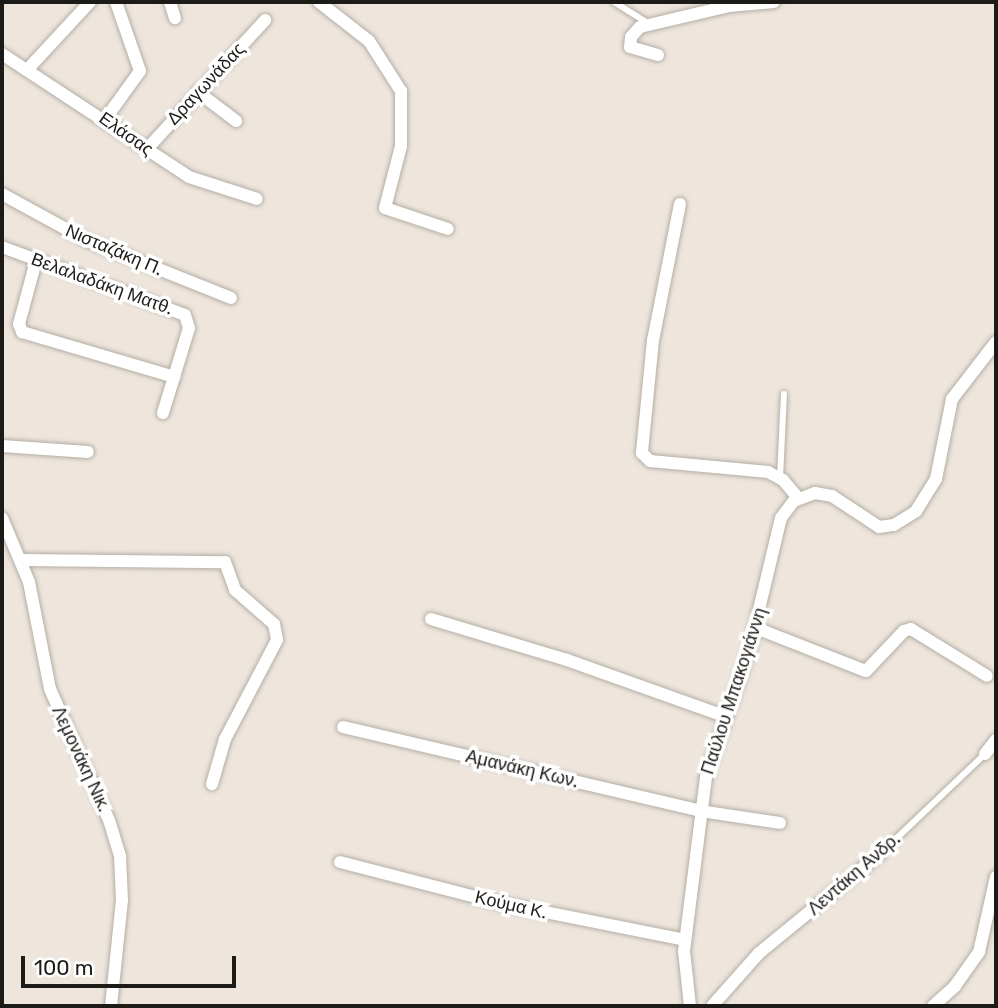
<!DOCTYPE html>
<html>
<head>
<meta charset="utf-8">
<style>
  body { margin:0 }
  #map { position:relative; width:998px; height:1008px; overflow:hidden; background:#eee6dd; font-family:Rubik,sans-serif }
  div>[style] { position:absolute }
  .roads { filter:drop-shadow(0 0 2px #b5aea5) drop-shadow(0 0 2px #b5aea5) }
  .service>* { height:6px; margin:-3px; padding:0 3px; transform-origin:3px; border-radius:3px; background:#fff }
  .minor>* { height:12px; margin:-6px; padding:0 6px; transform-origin:6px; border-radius:6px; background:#fff }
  span { translate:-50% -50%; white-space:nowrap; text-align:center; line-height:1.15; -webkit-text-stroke:7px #fff; paint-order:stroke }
  .street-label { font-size:18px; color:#1d1b17 }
  .frame { position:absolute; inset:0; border:4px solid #1d1b17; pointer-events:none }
  .scale { position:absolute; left:21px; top:956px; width:215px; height:32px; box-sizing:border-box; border:4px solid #1d1b17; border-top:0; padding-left:9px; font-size:21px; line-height:24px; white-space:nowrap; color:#1d1b17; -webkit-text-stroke:5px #fff; paint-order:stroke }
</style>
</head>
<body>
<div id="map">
  <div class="roads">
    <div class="service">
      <div style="left:614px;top:2px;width:39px;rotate:32deg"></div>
      <div style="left:780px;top:478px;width:84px;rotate:-87.3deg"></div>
      <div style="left:880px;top:854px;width:145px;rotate:-43.6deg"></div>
    </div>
    <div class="minor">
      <div style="left:170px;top:2px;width:17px;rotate:73deg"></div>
      <div style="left:319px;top:2px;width:63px;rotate:38deg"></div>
      <div style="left:369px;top:41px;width:59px;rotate:57.4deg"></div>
      <div style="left:401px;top:91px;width:55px;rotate:90deg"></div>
      <div style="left:401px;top:146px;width:64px;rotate:104.5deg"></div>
      <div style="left:385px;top:208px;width:66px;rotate:18.4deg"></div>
      <div style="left:2px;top:54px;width:224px;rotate:33.3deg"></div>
      <div style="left:189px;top:177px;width:71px;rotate:17.9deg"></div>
      <div style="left:658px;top:55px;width:29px;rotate:-164deg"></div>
      <div style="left:630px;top:47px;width:10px;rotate:-84deg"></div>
      <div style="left:631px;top:37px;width:13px;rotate:-48deg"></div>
      <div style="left:640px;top:27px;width:91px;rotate:-13.3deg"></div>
      <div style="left:729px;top:6px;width:45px;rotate:-5.1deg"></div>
      <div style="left:27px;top:70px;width:93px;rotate:-47.2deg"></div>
      <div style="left:198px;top:92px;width:48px;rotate:37.3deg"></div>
      <div style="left:106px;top:118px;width:58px;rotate:-54.1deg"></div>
      <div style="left:140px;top:71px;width:73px;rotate:-109.2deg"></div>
      <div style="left:147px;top:149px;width:175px;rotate:-47.5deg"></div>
      <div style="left:2px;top:194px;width:96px;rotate:28.7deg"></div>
      <div style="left:86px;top:240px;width:156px;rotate:21.8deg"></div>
      <div style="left:680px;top:204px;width:139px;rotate:101.2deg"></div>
      <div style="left:653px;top:340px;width:114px;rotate:95.6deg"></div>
      <div style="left:642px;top:453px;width:11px;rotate:45deg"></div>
      <div style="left:650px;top:461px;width:119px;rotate:5.3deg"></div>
      <div style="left:768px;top:472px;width:17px;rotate:28deg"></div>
      <div style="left:783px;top:480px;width:23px;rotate:50deg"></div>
      <div style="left:2px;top:247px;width:195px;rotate:20.4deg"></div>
      <div style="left:185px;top:315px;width:14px;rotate:73deg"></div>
      <div style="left:189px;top:328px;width:89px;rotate:107deg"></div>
      <div style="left:36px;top:261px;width:65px;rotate:105.1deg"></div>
      <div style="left:19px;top:324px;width:9px;rotate:69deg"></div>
      <div style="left:22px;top:332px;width:159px;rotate:16.4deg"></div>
      <div style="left:2px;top:446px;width:86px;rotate:4deg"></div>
      <div style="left:2px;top:518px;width:69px;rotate:67.1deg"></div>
      <div style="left:29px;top:582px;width:109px;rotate:78.9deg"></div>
      <div style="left:50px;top:689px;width:144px;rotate:65.8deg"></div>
      <div style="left:109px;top:820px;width:38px;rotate:73deg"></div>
      <div style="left:120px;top:856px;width:44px;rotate:87.4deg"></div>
      <div style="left:122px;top:900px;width:107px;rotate:95.9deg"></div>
      <div style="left:22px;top:560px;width:203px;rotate:0.6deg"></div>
      <div style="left:225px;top:562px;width:30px;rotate:70deg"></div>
      <div style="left:235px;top:590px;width:52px;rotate:41.1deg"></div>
      <div style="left:274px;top:624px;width:16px;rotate:79deg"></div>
      <div style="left:277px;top:640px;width:112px;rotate:117.7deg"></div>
      <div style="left:225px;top:739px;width:47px;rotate:106.1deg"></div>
      <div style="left:431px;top:619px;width:142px;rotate:16.8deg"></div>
      <div style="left:567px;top:660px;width:167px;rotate:19.6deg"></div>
      <div style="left:756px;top:628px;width:118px;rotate:21.4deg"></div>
      <div style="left:866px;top:671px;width:55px;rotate:-46.5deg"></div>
      <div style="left:904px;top:631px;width:7px;rotate:-16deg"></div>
      <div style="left:911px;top:629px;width:89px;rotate:31.7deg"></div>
      <div style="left:343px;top:727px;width:367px;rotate:13.2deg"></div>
      <div style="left:700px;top:811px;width:81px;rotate:8.5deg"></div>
      <div style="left:985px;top:754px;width:18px;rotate:-52deg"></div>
      <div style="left:340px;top:862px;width:160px;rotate:14.5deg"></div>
      <div style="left:495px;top:902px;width:194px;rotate:11.3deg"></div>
      <div style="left:690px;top:1006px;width:55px;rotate:-96.2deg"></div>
      <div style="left:684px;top:951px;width:175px;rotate:-82.8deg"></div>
      <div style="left:706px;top:777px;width:133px;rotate:-71.2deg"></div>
      <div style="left:749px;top:651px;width:137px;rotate:-76.5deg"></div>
      <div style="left:781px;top:518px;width:21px;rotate:-53deg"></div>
      <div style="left:794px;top:501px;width:22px;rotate:-21deg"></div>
      <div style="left:815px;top:493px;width:17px;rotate:10deg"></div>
      <div style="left:832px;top:496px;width:56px;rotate:33.4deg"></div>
      <div style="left:879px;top:527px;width:15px;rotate:-8deg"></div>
      <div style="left:894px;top:525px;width:26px;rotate:-32deg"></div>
      <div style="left:916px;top:511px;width:38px;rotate:-58deg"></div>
      <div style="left:936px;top:479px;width:82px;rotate:-78.7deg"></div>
      <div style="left:952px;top:399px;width:72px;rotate:-52.3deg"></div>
      <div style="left:712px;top:1006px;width:71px;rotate:-48.4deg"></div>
      <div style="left:759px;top:953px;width:156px;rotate:-39.3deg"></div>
      <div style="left:933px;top:1006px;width:30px;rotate:-42deg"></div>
      <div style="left:955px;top:986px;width:42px;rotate:-54.8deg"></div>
      <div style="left:979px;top:952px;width:77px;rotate:-77.2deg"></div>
    </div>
  </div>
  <div class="street-label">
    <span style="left:206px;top:84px;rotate:-47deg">Δραγωνάδας</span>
    <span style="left:126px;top:134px;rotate:35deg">Ελάσας</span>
    <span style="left:114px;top:250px;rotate:23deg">Νισταζάκη Π.</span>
    <span style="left:102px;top:284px;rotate:20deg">Βελαλαδάκη Ματθ.</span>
    <span style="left:734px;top:691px;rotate:-72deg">Παύλου Μπακογιάννη</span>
    <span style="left:81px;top:759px;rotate:65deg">Λεμονάκη Νικ.</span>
    <span style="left:522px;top:769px;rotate:13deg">Αμανάκη Κων.</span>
    <span style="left:854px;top:874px;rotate:-41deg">Λεντάκη Ανδρ.</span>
    <span style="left:511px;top:905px;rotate:13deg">Κούμα Κ.</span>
  </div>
  <div class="frame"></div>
  <div class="scale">100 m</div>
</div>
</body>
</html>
